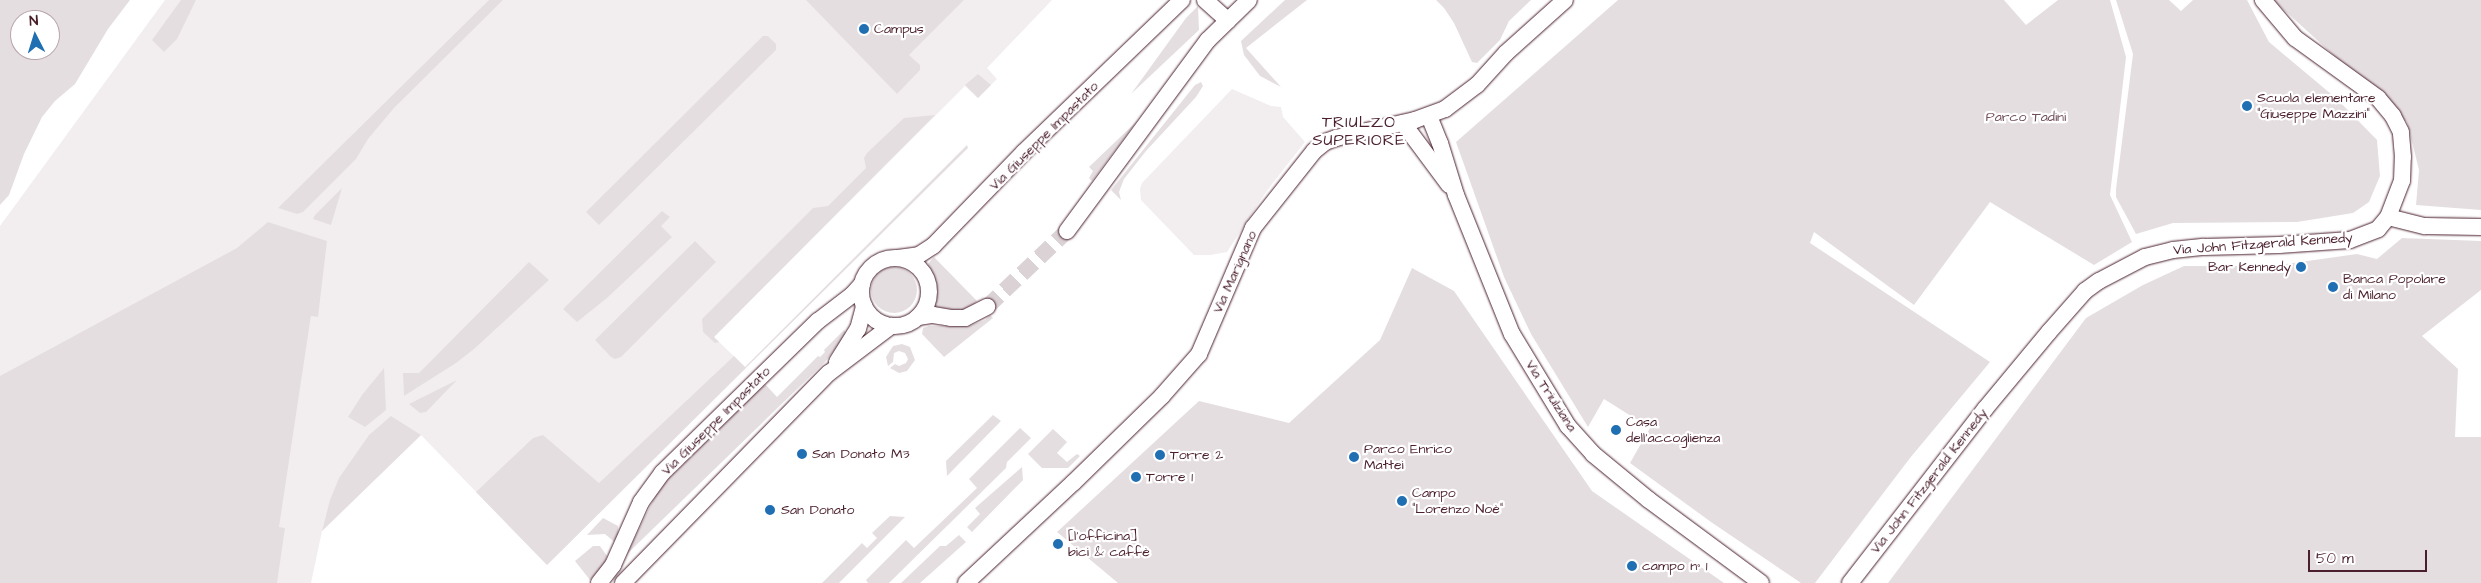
<!DOCTYPE html>
<html>
<head>
<meta charset="utf-8">
<style>
  body { margin:0 }
  #map { position:relative; width:2481px; height:583px; overflow:hidden; background:#fff; font-family:"Architects Daughter",sans-serif }
  div>[style] { position:absolute }
  .built>* { inset:0; background:#f2eeef }
  .green>* { inset:0; background:#e5dee0 }
  .round { border-radius:50% }
  .minor-tunnel>* { height:16px; margin-top:-8px; transform-origin:0; background:repeating-linear-gradient(90deg,#dbd2d5 0 16px,transparent 0 24px) }
  .roads { filter:drop-shadow(0 0 1px #4a1f2b) drop-shadow(0 0 1px #4a1f2b) }
  .minor>* { height:16px; margin:-8px; padding:0 8px; transform-origin:8px; border-radius:8px; background:#fff }
  .minor>.ring { margin:-8px; padding:0; box-sizing:content-box; background:none; border:16px solid #fff; border-radius:50% }
  .dots>* { width:14px; height:14px; translate:-50% -50%; box-sizing:border-box; border:2px solid #fff; border-radius:50% }
  span { translate:-50% -50%; white-space:nowrap; text-align:center; line-height:1.15; -webkit-text-stroke:4.5px #fff; paint-order:stroke }
  .poi-label { font-size:14px; color:#4a1f2b }
  .left { translate:0 -50%; text-align:left }
  .right { translate:-100% -50%; text-align:right }
  .park-label { font-size:14px; color:#714f58 }
  .street-label { font-size:14px; color:#4a1f2b }
  .quarter-label { font-size:16px; color:#4a1f2b; letter-spacing:1px }
  .north { position:absolute; left:10px; top:10px; width:50px; height:50px; box-sizing:border-box; background:#fff; border:1px solid #b7a5aa; border-radius:50%; rotate:355deg; font-size:14px; font-weight:700; line-height:20px; text-align:center; color:#4a1f2b }
  .north::after { content:''; display:block; margin:auto; width:18px; height:22px; background:#1f6fb2; clip-path:polygon(50% 0,100% 100%,50% 72%,0 100%) }
  .scale { position:absolute; left:2308px; top:550px; width:119px; height:22px; box-sizing:border-box; border:2px solid #4a1f2b; border-top:0; padding-left:6px; font-size:15px; line-height:18px; white-space:nowrap; color:#4a1f2b; -webkit-text-stroke:4px #fff; paint-order:stroke }
</style>
</head>
<body>
<div id="map">
  <div class="built">
    <div style="clip-path:polygon(165px 0,1052px 0,987px 68px,997px 79px,978px 98px,965px 86px,714px 337px,746px 368px,547px 565px,421px 435px,322px 531px,311px 583px,0 583px,0 226px)"></div>
    <div style="clip-path:polygon(1232px 89px,1271px 106px,1281px 107px,1283px 117px,1305px 142px,1266px 192px,1227px 252px,1210px 255px,1194px 255px,1141px 200px,1140px 189px,1142px 183px)"></div>
  </div>
  <div class="green">
    <div style="clip-path:polygon(evenodd,0 0,130px 0,108px 29px,75px 84px,55px 101px,42px 117px,24px 154px,9px 195px,0 205px,0 0,20px 20px,50px 20px,50px 50px,20px 50px,20px 20px)"></div>
    <div style="clip-path:polygon(181px 0,196px 0,177px 39px,164px 52px,152px 40px)"></div>
    <div style="clip-path:polygon(489px 0,503px 0,394px 108px,368px 139px,356px 159px,303px 212px,297px 214px,278px 208px)"></div>
    <div style="clip-path:polygon(806px 0,964px 0,909px 55px,920px 65px,920px 70px,897px 94px)"></div>
    <div style="clip-path:polygon(1285px 0,1307px 0,1246px 48px,1281px 87px,1260px 76px,1244px 55px,1241px 41px)"></div>
    <div style="clip-path:polygon(1436px 0,1531px 0,1509px 21px,1500px 40px,1477px 63px,1472px 62px,1454px 23px,1444px 8px)"></div>
    <div style="clip-path:polygon(1618px 0,2004px 0,2026px 25px,2058px 0,2110px 0,2126px 57px,2110px 195px,2132px 242px,2094px 265px,1990px 202px,1914px 305px,1814px 232px,1810px 243px,1990px 362px,1910px 458px,1815px 583px,1801px 583px,1711px 522px,1630px 463px,1650px 428px,1604px 399px,1588px 427px,1531px 334px,1504px 277px,1456px 142px)"></div>
    <div style="clip-path:polygon(2116px 0,2169px 0,2181px 11px,2193px 0,2247px 0,2269px 42px,2337px 99px,2377px 140px,2380px 176px,2369px 202px,2353px 213px,2297px 222px,2173px 223px,2136px 234px,2116px 197px,2116px 189px,2133px 54px)"></div>
    <div style="clip-path:polygon(2273px 0,2481px 0,2481px 210px,2416px 205px,2419px 170px,2407px 122px)"></div>
    <div style="clip-path:polygon(1198px 6px,1199px 30px,1131px 94px,1186px 18px)"></div>
    <div style="clip-path:polygon(763px 36px,768px 36px,776px 44px,776px 50px,599px 225px,586px 212px)"></div>
    <div style="clip-path:polygon(978px 74px,991px 85px,978px 98px,965px 85px)"></div>
    <div style="clip-path:polygon(1201px 82px,1203px 86px,1196px 97px,1146px 151px,1124px 179px,1119px 192px,1121px 200px,1111px 190px,1195px 85px)"></div>
    <div style="clip-path:polygon(935px 115px,714px 337px,719px 342px,715px 343px,703px 332px,702px 319px,813px 208px,828px 206px,866px 168px,864px 158px,867px 153px,904px 118px)"></div>
    <div style="clip-path:polygon(1137px 121px,1092px 181px,1089px 178px,1093px 171px,1089px 167px)"></div>
    <div style="clip-path:polygon(967px 145px,968px 148px,547px 565px,476px 492px,533px 438px,543px 435px,599px 483px,734px 356px,745px 367px)"></div>
    <div style="clip-path:polygon(342px 188px,331px 225px,313px 219px,315px 215px)"></div>
    <div style="clip-path:polygon(662px 211px,670px 217px,661px 226px,672px 237px,607px 298px,577px 322px,563px 309px)"></div>
    <div style="clip-path:polygon(268px 222px,327px 241px,318px 317px,311px 316px,310px 322px,279px 527px,285px 528px,277px 583px,0 583px,0 376px,237px 248px)"></div>
    <div style="clip-path:polygon(2402px 238px,2481px 241px,2481px 290px,2422px 336px,2458px 369px,2455px 437px,2481px 437px,2481px 583px,1888px 583px,2086px 318px,2143px 285px,2184px 266px,2271px 266px,2357px 254px,2377px 259px)"></div>
    <div style="clip-path:polygon(695px 241px,716px 262px,621px 357px,615px 359px,611px 357px,595px 340px)"></div>
    <div style="clip-path:polygon(934px 257px,977px 301px,969px 309px,954px 312px,935px 307px,936px 283px,928px 264px)"></div>
    <div style="clip-path:polygon(529px 262px,549px 280px,474px 349px,456px 363px,404px 396px,403px 373px,419px 373px)"></div>
    <div class="round" style="left:871px;top:267px;width:46px;height:46px"></div>
    <div style="clip-path:polygon(1412px 268px,1454px 291px,1592px 491px,1724px 583px,1118px 583px,1057px 532px,1199px 401px,1289px 423px,1380px 340px)"></div>
    <div style="clip-path:polygon(990px 315px,993px 318px,944px 357px,922px 334px,923px 328px,929px 326px,969px 326px,985px 320px)"></div>
    <div style="clip-path:polygon(844px 330px,847px 334px,825px 362px,627px 554px,659px 488px,765px 384px,777px 397px,818px 356px,820px 357px,825px 352px,824px 350px)"></div>
    <div style="clip-path:polygon(902px 344px,910px 347px,915px 360px,907px 371px,899px 373px,890px 368px,895px 364px,899px 366px,906px 363px,908px 359px,905px 353px,899px 351px,894px 353px,893px 362px,888px 366px,886px 357px,893px 346px)"></div>
    <div style="clip-path:polygon(384px 368px,386px 410px,365px 427px,348px 417px,362px 395px)"></div>
    <div style="clip-path:polygon(457px 380px,426px 412px,420px 413px,409px 404px)"></div>
    <div style="clip-path:polygon(993px 415px,1001px 421px,947px 476px,946px 461px)"></div>
    <div style="clip-path:polygon(391px 416px,421px 435px,322px 531px,330px 500px,339px 478px,369px 435px)"></div>
    <div style="clip-path:polygon(1020px 428px,1031px 438px,1007px 462px,1006px 468px,889px 583px,868px 583px,866px 580px,906px 540px,914px 548px,977px 488px,969px 479px)"></div>
    <div style="clip-path:polygon(1053px 429px,1067px 442px,1057px 453px,1067px 462px,1077px 454px,1080px 456px,1068px 468px,1042px 468px,1028px 454px)"></div>
    <div style="clip-path:polygon(1022px 467px,1023px 480px,972px 532px,967px 527px,980px 514px,975px 508px)"></div>
    <div style="clip-path:polygon(890px 516px,905px 517px,839px 583px,822px 583px,862px 543px,867px 548px,877px 538px,872px 533px)"></div>
    <div style="clip-path:polygon(603px 518px,618px 526px,618px 545px,605px 534px,587px 535px)"></div>
    <div style="clip-path:polygon(959px 535px,966px 542px,920px 583px,901px 583px,940px 546px,946px 546px)"></div>
    <div style="clip-path:polygon(593px 546px,600px 546px,607px 556px,605px 565px,590px 580px,575px 561px)"></div>
  </div>
  <div class="minor-tunnel">
    <div style="left:987px;top:307px;width:110px;rotate:-43.5deg"></div>
  </div>
  <div class="roads">
    <div class="minor">
      <div style="left:1205px;top:0;width:31px;rotate:42deg"></div>
      <div style="left:1429px;top:116px;width:29px;rotate:68deg"></div>
      <div style="left:1440px;top:143px;width:54px;rotate:72.9deg"></div>
      <div style="left:1456px;top:195px;width:150px;rotate:68.1deg"></div>
      <div style="left:1512px;top:334px;width:108px;rotate:58.7deg"></div>
      <div style="left:1568px;top:426px;width:38px;rotate:48deg"></div>
      <div style="left:1593px;top:454px;width:72px;rotate:39.4deg"></div>
      <div style="left:1649px;top:500px;width:139px;rotate:36.5deg"></div>
      <div style="left:1403px;top:123px;width:77px;rotate:53.4deg"></div>
      <div style="left:2388px;top:217px;width:38px;rotate:14deg"></div>
      <div style="left:2425px;top:226px;width:56px;rotate:1deg"></div>
      <div style="left:1067px;top:231px;width:237px;rotate:-53.6deg"></div>
      <div style="left:1208px;top:40px;width:57px;rotate:-44.3deg"></div>
      <div style="left:898px;top:258px;width:21px;rotate:-8deg"></div>
      <div style="left:919px;top:255px;width:17px;rotate:-33deg"></div>
      <div style="left:933px;top:246px;width:131px;rotate:-45.9deg"></div>
      <div style="left:1024px;top:152px;width:219px;rotate:-43.9deg"></div>
      <div class="ring" style="left:861px;top:258px;width:52px;height:52px"></div>
      <div style="left:918px;top:317px;width:15px;rotate:-8deg"></div>
      <div style="left:933px;top:315px;width:18px;rotate:9deg"></div>
      <div style="left:951px;top:318px;width:14px"></div>
      <div style="left:965px;top:318px;width:25px;rotate:-27deg"></div>
      <div style="left:837px;top:362px;width:39px;rotate:-58deg"></div>
      <div style="left:858px;top:329px;width:24px;rotate:-75deg"></div>
      <div style="left:599px;top:583px;width:23px;rotate:-52deg"></div>
      <div style="left:613px;top:565px;width:69px;rotate:-66deg"></div>
      <div style="left:641px;top:502px;width:36px;rotate:-54deg"></div>
      <div style="left:662px;top:473px;width:218px;rotate:-44.3deg"></div>
      <div style="left:818px;top:321px;width:43px;rotate:-37.4deg"></div>
      <div style="left:852px;top:295px;width:15px;rotate:-48deg"></div>
      <div style="left:623px;top:583px;width:294px;rotate:-45.6deg"></div>
      <div style="left:829px;top:373px;width:78px;rotate:-37.2deg"></div>
      <div style="left:966px;top:583px;width:146px;rotate:-43.1deg"></div>
      <div style="left:1073px;top:483px;width:124px;rotate:-44.3deg"></div>
      <div style="left:1162px;top:396px;width:56px;rotate:-48.6deg"></div>
      <div style="left:1199px;top:354px;width:137px;rotate:-66.8deg"></div>
      <div style="left:1253px;top:228px;width:98px;rotate:-51.6deg"></div>
      <div style="left:1314px;top:151px;width:14px;rotate:-39deg"></div>
      <div style="left:1325px;top:142px;width:12px;rotate:-20deg"></div>
      <div style="left:1336px;top:138px;width:81px;rotate:-12.8deg"></div>
      <div style="left:1415px;top:120px;width:32px;rotate:-20deg"></div>
      <div style="left:1445px;top:109px;width:40px;rotate:-37deg"></div>
      <div style="left:1477px;top:85px;width:43px;rotate:-47.8deg"></div>
      <div style="left:1506px;top:53px;width:79px;rotate:-41.9deg"></div>
      <div style="left:1850px;top:583px;width:220px;rotate:-52.2deg"></div>
      <div style="left:1985px;top:409px;width:100px;rotate:-50.3deg"></div>
      <div style="left:2049px;top:332px;width:55px;rotate:-48.7deg"></div>
      <div style="left:2085px;top:291px;width:17px;rotate:-36deg"></div>
      <div style="left:2099px;top:281px;width:52px;rotate:-27.6deg"></div>
      <div style="left:2145px;top:257px;width:29px;rotate:-14deg"></div>
      <div style="left:2173px;top:250px;width:31px;rotate:-6deg"></div>
      <div style="left:2204px;top:247px;width:75px;rotate:-1.5deg"></div>
      <div style="left:2279px;top:245px;width:71px;rotate:-4deg"></div>
      <div style="left:2350px;top:240px;width:30px;rotate:-21deg"></div>
      <div style="left:2378px;top:229px;width:16px;rotate:-50deg"></div>
      <div style="left:2388px;top:217px;width:39px;rotate:-69deg"></div>
      <div style="left:2402px;top:181px;width:24px;rotate:-88deg"></div>
      <div style="left:2403px;top:157px;width:25px;rotate:-95deg"></div>
      <div style="left:2401px;top:132px;width:18px;rotate:-117deg"></div>
      <div style="left:2393px;top:116px;width:23px;rotate:-130deg"></div>
      <div style="left:2378px;top:98px;width:102px;rotate:-144.1deg"></div>
      <div style="left:2295px;top:38px;width:50px;rotate:-130.1deg"></div>
    </div>
  </div>
  <div class="dots">
    <div style="left:864px;top:29px;background:#1f6fb2"></div>
    <div style="left:2247px;top:106px;background:#1f6fb2"></div>
    <div style="left:2301px;top:267px;background:#1f6fb2"></div>
    <div style="left:2333px;top:287px;background:#1f6fb2"></div>
    <div style="left:1616px;top:430px;background:#1f6fb2"></div>
    <div style="left:802px;top:454px;background:#1f6fb2"></div>
    <div style="left:1160px;top:455px;background:#1f6fb2"></div>
    <div style="left:1354px;top:457px;background:#1f6fb2"></div>
    <div style="left:1136px;top:477px;background:#1f6fb2"></div>
    <div style="left:1402px;top:501px;background:#1f6fb2"></div>
    <div style="left:770px;top:510px;background:#1f6fb2"></div>
    <div style="left:1058px;top:544px;background:#1f6fb2"></div>
    <div style="left:1632px;top:566px;background:#1f6fb2"></div>
  </div>
  <div class="poi-label">
    <span class="left" style="left:874px;top:29px">Campus</span>
    <span class="left" style="left:2257px;top:106px">Scuola elementare<br>"Giuseppe Mazzini"</span>
    <span class="right" style="left:2291px;top:267px">Bar Kennedy</span>
    <span class="left" style="left:2343px;top:287px">Banca Popolare<br>di Milano</span>
    <span class="left" style="left:1626px;top:430px">Casa<br>dell'accoglienza</span>
    <span class="left" style="left:1364px;top:457px">Parco Enrico<br>Mattei</span>
    <span class="left" style="left:812px;top:454px">San Donato M3</span>
    <span class="left" style="left:1170px;top:455px">Torre 2</span>
    <span class="left" style="left:1146px;top:477px">Torre 1</span>
    <span class="left" style="left:1412px;top:501px">Campo<br>"Lorenzo Noè"</span>
    <span class="left" style="left:781px;top:510px">San Donato</span>
    <span class="left" style="left:1068px;top:544px">[l'officina]<br>bici &amp; caffè</span>
    <span class="left" style="left:1642px;top:566px">campo n° 1</span>
  </div>
  <div class="park-label">
    <span style="left:2026px;top:117px">Parco Tadini</span>
  </div>
  <div class="street-label">
    <span style="left:1044px;top:136px;rotate:-45deg">Via Giuseppe Impastato</span>
    <span style="left:2263px;top:244px;rotate:-4deg">Via John Fitzgerald Kennedy</span>
    <span style="left:1235px;top:272px;rotate:-66deg">Via Marignano</span>
    <span style="left:1551px;top:396px;rotate:57deg">Via Triulziana</span>
    <span style="left:716px;top:421px;rotate:-45deg">Via Giuseppe Impastato</span>
    <span style="left:1929px;top:481px;rotate:-52deg">Via John Fitzgerald Kennedy</span>
  </div>
  <div class="quarter-label">
    <span style="left:1359px;top:131px">TRIULZO<br>SUPERIORE</span>
  </div>
  <div class="north">N</div>
  <div class="scale">50 m</div>
</div>
</body>
</html>
